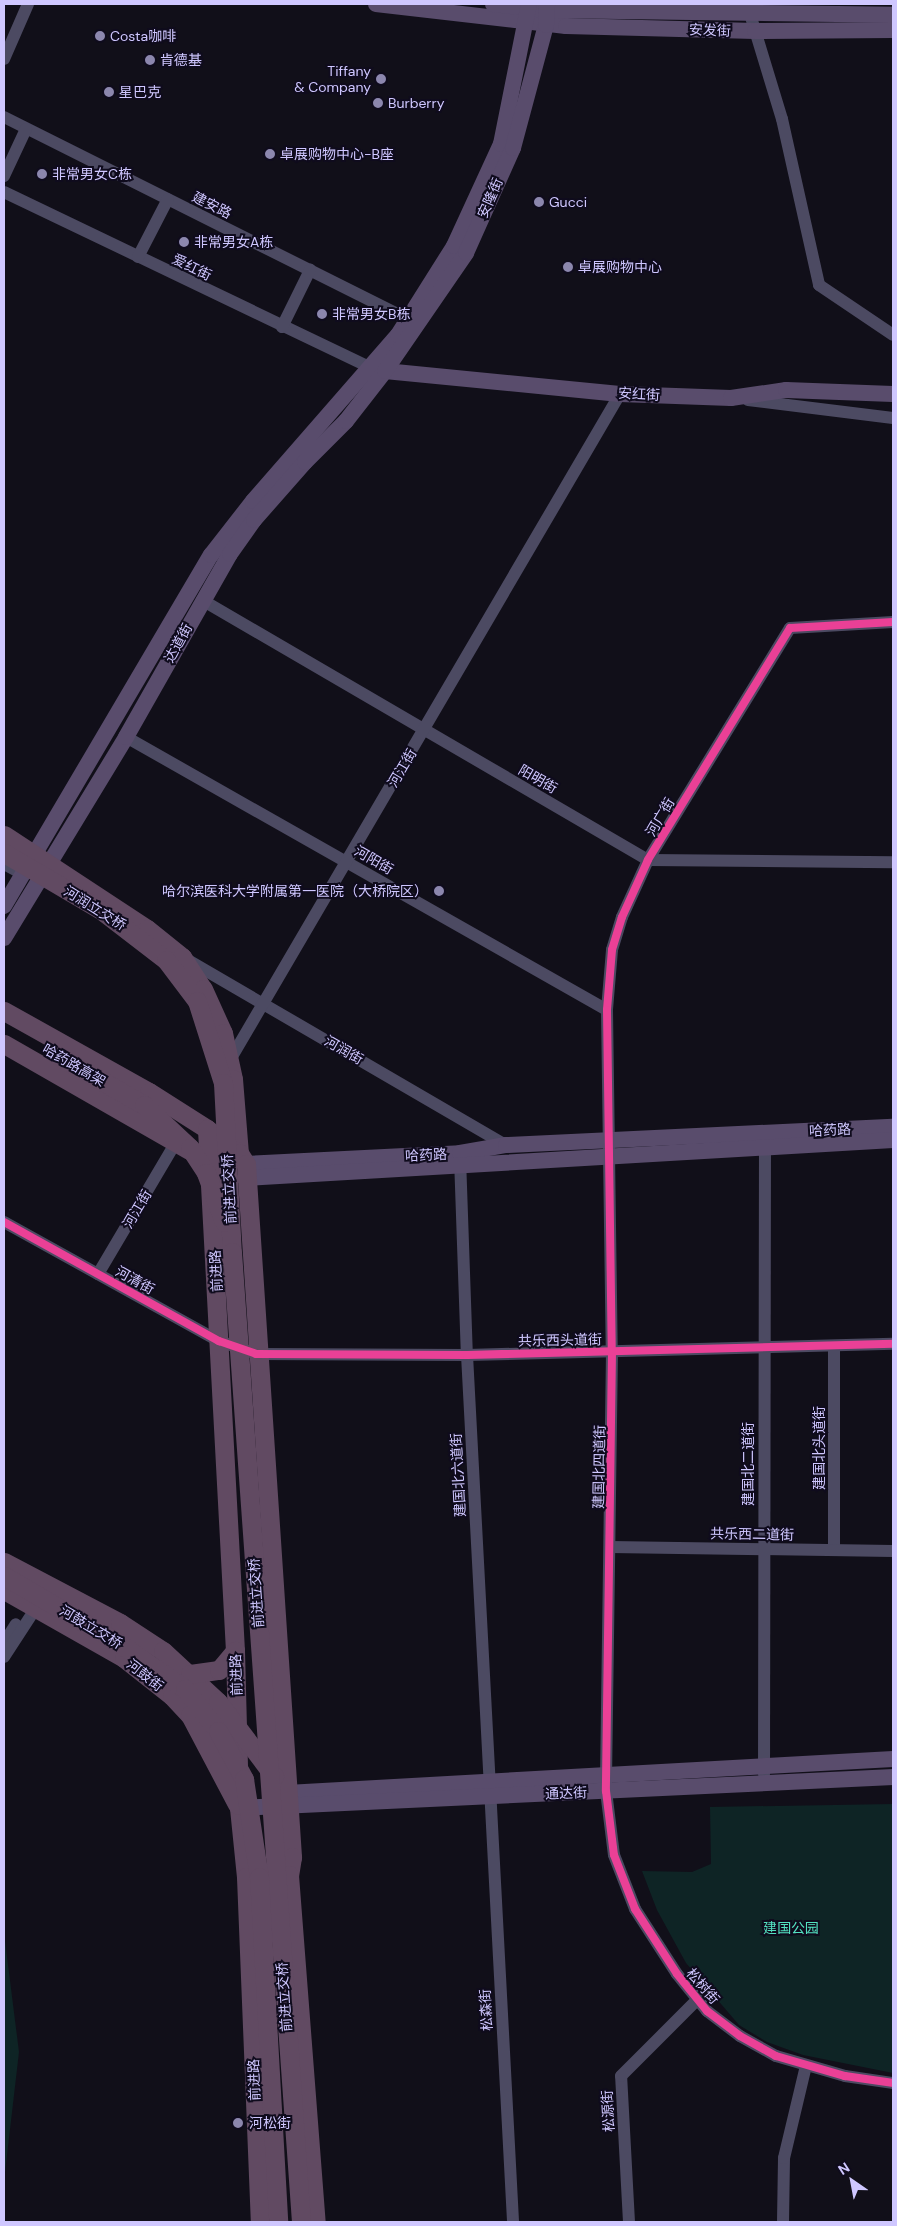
<!DOCTYPE html>
<html>
<head>
<meta charset="utf-8">
<style>
  body { margin:0 }
  #map { position:relative; width:897px; height:2226px; overflow:hidden; background:#110f19; font-family:"DM Sans","Noto Sans SC",sans-serif }
  div>[style] { position:absolute }
  .green>* { inset:0; background:#0e2425 }
  .minor>* { height:12px; margin:-6px; padding:0 6px; transform-origin:6px; border-radius:6px; background:#4c4a62 }
  .major>* { height:16px; margin:-8px; padding:0 8px; transform-origin:8px; border-radius:8px; background:#594c6c }
  .highway>* { height:19px; margin:-9.5px; padding:0 9.5px; transform-origin:9.5px; border-radius:9.5px; background:#614a62 }
  .highway-bridge>* { height:19px; margin:-9.5px; padding:0 9.5px; transform-origin:9.5px; border-radius:9.5px; background:#614a62 }
  .cycleway>* { height:8px; margin:-4px; padding:0 4px; transform-origin:4px; border-radius:4px; background:#ea4096 }
  .dots>* { width:14px; height:14px; translate:-50% -50%; box-sizing:border-box; border:2px solid #0f0b1d; border-radius:50% }
  span { translate:-50% -50%; white-space:nowrap; text-align:center; line-height:1.15; -webkit-text-stroke:4px #0f0b1d; paint-order:stroke }
  .street-label { font-size:14px; color:#cfc7ff }
  .poi-label { font-size:14px; color:#cfc7ff }
  .left { translate:0 -50%; text-align:left }
  .right { translate:-100% -50%; text-align:right }
  .park-label { font-size:14px; color:#53e0c0 }
  .frame { position:absolute; inset:0; border:5px solid #cfc7ff; pointer-events:none }
  .north { position:absolute; left:827px; top:2156px; width:50px; height:50px; -webkit-text-stroke:4px #0f0b1d; paint-order:stroke; rotate:327deg; font-size:14px; font-weight:700; line-height:20px; text-align:center; color:#cfc7ff }
  .north::after { content:''; display:block; margin:auto; width:18px; height:22px; background:#cfc7ff; clip-path:polygon(50% 0,100% 100%,50% 72%,0 100%) }
</style>
</head>
<body>
<div id="map">
  <div class="green">
    <div style="clip-path:polygon(893px 1804px,893px 2073px,803px 2055px,767px 2042px,739px 2025px,686px 1963px,657px 1910px,642px 1871px,692px 1872px,711px 1864px,710px 1807px)"></div>
    <div style="clip-path:polygon(4px 1933px,19px 2052px,4px 2181px)"></div>
  </div>
  <div class="minor">
    <div style="left:747px;top:4px;width:120px;rotate:73.1deg"></div>
    <div style="left:782px;top:119px;width:170px;rotate:77.4deg"></div>
    <div style="left:819px;top:285px;width:89px;rotate:34deg"></div>
    <div style="left:4px;top:59px;width:60px;rotate:-66.4deg"></div>
    <div style="left:4px;top:117px;width:451px;rotate:26.6deg"></div>
    <div style="left:4px;top:176px;width:52px;rotate:-64.9deg"></div>
    <div style="left:4px;top:192px;width:411px;rotate:25.6deg"></div>
    <div style="left:138px;top:257px;width:65px;rotate:-62.7deg"></div>
    <div style="left:282px;top:327px;width:64px;rotate:-63.8deg"></div>
    <div style="left:748px;top:400px;width:146px;rotate:7.1deg"></div>
    <div style="left:202px;top:600px;width:516px;rotate:30.24deg"></div>
    <div style="left:648px;top:860px;width:245px;rotate:0.5deg"></div>
    <div style="left:893px;top:622px;width:103px;rotate:176.7deg"></div>
    <div style="left:790px;top:628px;width:272px;rotate:121.5deg"></div>
    <div style="left:648px;top:860px;width:63px;rotate:114.5deg"></div>
    <div style="left:622px;top:917px;width:34px;rotate:107deg"></div>
    <div style="left:612px;top:950px;width:60px;rotate:94.8deg"></div>
    <div style="left:607px;top:1010px;width:341px;rotate:89.2deg"></div>
    <div style="left:612px;top:1351px;width:440px;rotate:90.8deg"></div>
    <div style="left:606px;top:1791px;width:64px;rotate:82.9deg"></div>
    <div style="left:614px;top:1855px;width:58px;rotate:68.7deg"></div>
    <div style="left:635px;top:1909px;width:77px;rotate:57.1deg"></div>
    <div style="left:677px;top:1974px;width:48px;rotate:51deg"></div>
    <div style="left:707px;top:2011px;width:41px;rotate:37.1deg"></div>
    <div style="left:740px;top:2036px;width:41px;rotate:29.1deg"></div>
    <div style="left:776px;top:2056px;width:72px;rotate:16.2deg"></div>
    <div style="left:845px;top:2076px;width:49px;rotate:8.3deg"></div>
    <div style="left:126px;top:737px;width:553px;rotate:29.58deg"></div>
    <div style="left:4px;top:864px;width:21px;rotate:28deg"></div>
    <div style="left:186px;top:959px;width:370px;rotate:30.2deg"></div>
    <div style="left:230px;top:1060px;width:772px;rotate:-59.65deg"></div>
    <div style="left:460px;top:1158px;width:197px;rotate:88deg"></div>
    <div style="left:467px;top:1355px;width:868px;rotate:86.96deg"></div>
    <div style="left:4px;top:1222px;width:246px;rotate:29deg"></div>
    <div style="left:219px;top:1341px;width:39px;rotate:19deg"></div>
    <div style="left:256px;top:1354px;width:211px;rotate:0.3deg"></div>
    <div style="left:467px;top:1355px;width:426px;rotate:-1.5deg"></div>
    <div style="left:98px;top:1274px;width:151px;rotate:-59.4deg"></div>
    <div style="left:834px;top:1346px;width:204px;rotate:90deg"></div>
    <div style="left:610px;top:1547px;width:283px;rotate:0.8deg"></div>
    <div style="left:4px;top:1643px;width:22px;rotate:-58deg"></div>
    <div style="left:4px;top:1657px;width:59px;rotate:-56.9deg"></div>
    <div style="left:36px;top:1608px;width:8px;rotate:-83deg"></div>
    <div style="left:764px;top:1774px;width:629px;rotate:-89.91deg"></div>
    <div style="left:629px;top:2222px;width:146px;rotate:-93.1deg"></div>
    <div style="left:621px;top:2076px;width:107px;rotate:-45deg"></div>
    <div style="left:783px;top:2222px;width:64px;rotate:-89.1deg"></div>
    <div style="left:784px;top:2158px;width:95px;rotate:-76.6deg"></div>
  </div>
  <div class="major">
    <div style="left:376px;top:4px;width:191px;rotate:6.6deg"></div>
    <div style="left:566px;top:26px;width:189px;rotate:1.5deg"></div>
    <div style="left:755px;top:31px;width:138px;rotate:-0.4deg"></div>
    <div style="left:493px;top:4px;width:53px;rotate:6.5deg"></div>
    <div style="left:546px;top:10px;width:347px;rotate:0.8deg"></div>
    <div style="left:385px;top:371px;width:236px;rotate:5.6deg"></div>
    <div style="left:620px;top:394px;width:111px;rotate:2.1deg"></div>
    <div style="left:731px;top:398px;width:56px;rotate:-8.3deg"></div>
    <div style="left:786px;top:390px;width:107px;rotate:2.1deg"></div>
    <div style="left:4px;top:906px;width:407px;rotate:-59.5deg"></div>
    <div style="left:211px;top:555px;width:68px;rotate:-52.1deg"></div>
    <div style="left:253px;top:501px;width:220px;rotate:-48.9deg"></div>
    <div style="left:398px;top:335px;width:105px;rotate:-57.8deg"></div>
    <div style="left:454px;top:246px;width:112px;rotate:-65.3deg"></div>
    <div style="left:501px;top:144px;width:143px;rotate:-78.7deg"></div>
    <div style="left:4px;top:938px;width:235px;rotate:-58.7deg"></div>
    <div style="left:126px;top:737px;width:210px;rotate:-60.4deg"></div>
    <div style="left:230px;top:554px;width:42px;rotate:-54.8deg"></div>
    <div style="left:254px;top:520px;width:77px;rotate:-48.7deg"></div>
    <div style="left:305px;top:462px;width:58px;rotate:-45deg"></div>
    <div style="left:346px;top:421px;width:63px;rotate:-52deg"></div>
    <div style="left:385px;top:371px;width:143px;rotate:-55.5deg"></div>
    <div style="left:466px;top:253px;width:115px;rotate:-65.9deg"></div>
    <div style="left:513px;top:148px;width:127px;rotate:-75deg"></div>
    <div style="left:546px;top:25px;width:21px;rotate:-87deg"></div>
    <div style="left:246px;top:1164px;width:214px;rotate:-2.9deg"></div>
    <div style="left:460px;top:1153px;width:47px;rotate:-9.9deg"></div>
    <div style="left:506px;top:1145px;width:387px;rotate:-2.7deg"></div>
    <div style="left:245px;top:1178px;width:649px;rotate:-3.36deg"></div>
    <div style="left:287px;top:1793px;width:607px;rotate:-3.21deg"></div>
    <div style="left:239px;top:1808px;width:655px;rotate:-2.71deg"></div>
  </div>
  <div class="highway">
    <div style="left:4px;top:835px;width:171px;rotate:33.3deg"></div>
    <div style="left:147px;top:929px;width:45px;rotate:38.7deg"></div>
    <div style="left:182px;top:957px;width:38px;rotate:57deg"></div>
    <div style="left:203px;top:989px;width:48px;rotate:65.6deg"></div>
    <div style="left:223px;top:1033px;width:47px;rotate:77.7deg"></div>
    <div style="left:233px;top:1079px;width:74px;rotate:85.4deg"></div>
    <div style="left:4px;top:1011px;width:166px;rotate:29.2deg"></div>
    <div style="left:149px;top:1092px;width:69px;rotate:32.5deg"></div>
    <div style="left:207px;top:1129px;width:40px;rotate:37deg"></div>
    <div style="left:239px;top:1153px;width:13px;rotate:58deg"></div>
    <div style="left:246px;top:1164px;width:695px;rotate:86.2deg"></div>
    <div style="left:292px;top:1857px;width:18px;rotate:99deg"></div>
    <div style="left:289px;top:1875px;width:348px;rotate:85.6deg"></div>
    <div style="left:4px;top:1044px;width:213px;rotate:29.8deg"></div>
    <div style="left:58px;top:1056px;width:99px;rotate:29.7deg"></div>
    <div style="left:207px;top:1129px;width:523px;rotate:86.93deg"></div>
    <div style="left:235px;top:1651px;width:157px;rotate:88.5deg"></div>
    <div style="left:239px;top:1808px;width:69px;rotate:84.2deg"></div>
    <div style="left:246px;top:1877px;width:345px;rotate:87.7deg"></div>
    <div style="left:4px;top:1562px;width:131px;rotate:27.7deg"></div>
    <div style="left:120px;top:1623px;width:51px;rotate:33.1deg"></div>
    <div style="left:163px;top:1651px;width:75px;rotate:42.8deg"></div>
    <div style="left:218px;top:1702px;width:93px;rotate:52.9deg"></div>
    <div style="left:4px;top:1590px;width:138px;rotate:29.5deg"></div>
    <div style="left:124px;top:1658px;width:61px;rotate:38.4deg"></div>
    <div style="left:172px;top:1696px;width:26px;rotate:47deg"></div>
    <div style="left:190px;top:1715px;width:101px;rotate:62.2deg"></div>
    <div style="left:190px;top:1674px;width:29px;rotate:-8deg"></div>
    <div style="left:219px;top:1670px;width:25px;rotate:-50deg"></div>
  </div>
  <div class="highway-bridge">
    <div style="left:4px;top:853px;width:113px;rotate:30.4deg"></div>
    <div style="left:101px;top:910px;width:82px;rotate:37.6deg"></div>
    <div style="left:166px;top:960px;width:51px;rotate:52.9deg"></div>
    <div style="left:197px;top:1001px;width:86px;rotate:72.4deg"></div>
    <div style="left:223px;top:1083px;width:169px;rotate:87deg"></div>
    <div style="left:232px;top:1252px;width:972px;rotate:85.93deg"></div>
    <div style="left:144px;top:1105px;width:63px;rotate:43.1deg"></div>
    <div style="left:190px;top:1148px;width:30px;rotate:57deg"></div>
    <div style="left:206px;top:1173px;width:52px;rotate:69.8deg"></div>
    <div style="left:4px;top:1576px;width:133px;rotate:30.2deg"></div>
    <div style="left:119px;top:1643px;width:80px;rotate:34.9deg"></div>
    <div style="left:185px;top:1689px;width:53px;rotate:51.8deg"></div>
    <div style="left:218px;top:1731px;width:55px;rotate:61.6deg"></div>
    <div style="left:244px;top:1779px;width:99px;rotate:81.3deg"></div>
    <div style="left:259px;top:1877px;width:346px;rotate:86.8deg"></div>
  </div>
  <div class="cycleway">
    <div style="left:893px;top:622px;width:103px;rotate:176.7deg"></div>
    <div style="left:790px;top:628px;width:272px;rotate:121.5deg"></div>
    <div style="left:648px;top:860px;width:63px;rotate:114.5deg"></div>
    <div style="left:622px;top:917px;width:34px;rotate:107deg"></div>
    <div style="left:612px;top:950px;width:60px;rotate:94.8deg"></div>
    <div style="left:607px;top:1010px;width:341px;rotate:89.2deg"></div>
    <div style="left:612px;top:1351px;width:440px;rotate:90.8deg"></div>
    <div style="left:606px;top:1791px;width:64px;rotate:82.9deg"></div>
    <div style="left:614px;top:1855px;width:58px;rotate:68.7deg"></div>
    <div style="left:635px;top:1909px;width:77px;rotate:57.1deg"></div>
    <div style="left:677px;top:1974px;width:48px;rotate:51deg"></div>
    <div style="left:707px;top:2011px;width:41px;rotate:37.1deg"></div>
    <div style="left:740px;top:2036px;width:41px;rotate:29.1deg"></div>
    <div style="left:776px;top:2056px;width:72px;rotate:16.2deg"></div>
    <div style="left:845px;top:2076px;width:49px;rotate:8.3deg"></div>
    <div style="left:4px;top:1222px;width:246px;rotate:29deg"></div>
    <div style="left:219px;top:1341px;width:39px;rotate:19deg"></div>
    <div style="left:256px;top:1354px;width:211px;rotate:0.3deg"></div>
    <div style="left:467px;top:1355px;width:426px;rotate:-1.5deg"></div>
  </div>
  <div class="dots">
    <div style="left:100px;top:36px;background:#8c87ae"></div>
    <div style="left:150px;top:60px;background:#8c87ae"></div>
    <div style="left:381px;top:79px;background:#8c87ae"></div>
    <div style="left:109px;top:92px;background:#8c87ae"></div>
    <div style="left:378px;top:103px;background:#8c87ae"></div>
    <div style="left:270px;top:154px;background:#8c87ae"></div>
    <div style="left:42px;top:174px;background:#8c87ae"></div>
    <div style="left:539px;top:202px;background:#8c87ae"></div>
    <div style="left:184px;top:242px;background:#8c87ae"></div>
    <div style="left:568px;top:267px;background:#8c87ae"></div>
    <div style="left:322px;top:314px;background:#8c87ae"></div>
    <div style="left:439px;top:891px;background:#8c87ae"></div>
    <div style="left:238px;top:2123px;background:#8c87ae"></div>
  </div>
  <div class="street-label">
    <span style="left:710px;top:30px;rotate:2deg">安发街</span>
    <span style="left:490px;top:198px;rotate:-66deg">安隆街</span>
    <span style="left:212px;top:205px;rotate:27deg">建安路</span>
    <span style="left:192px;top:267px;rotate:26deg">爱红街</span>
    <span style="left:639px;top:394px;rotate:3deg">安红街</span>
    <span style="left:178px;top:643px;rotate:-61deg">达道街</span>
    <span style="left:402px;top:768px;rotate:-59deg">河江街</span>
    <span style="left:538px;top:779px;rotate:30deg">阳明街</span>
    <span style="left:660px;top:817px;rotate:-59deg">河广街</span>
    <span style="left:374px;top:860px;rotate:30deg">河阳街</span>
    <span style="left:95px;top:908px;rotate:32deg">河润立交桥</span>
    <span style="left:344px;top:1050px;rotate:30deg">河润街</span>
    <span style="left:74px;top:1065px;rotate:30deg">哈药路高架</span>
    <span style="left:830px;top:1130px;rotate:-3deg">哈药路</span>
    <span style="left:426px;top:1155px;rotate:-3deg">哈药路</span>
    <span style="left:229px;top:1189px;rotate:-93deg">前进立交桥</span>
    <span style="left:137px;top:1209px;rotate:-59deg">河江街</span>
    <span style="left:216px;top:1271px;rotate:-93deg">前进路</span>
    <span style="left:135px;top:1280px;rotate:29deg">河清街</span>
    <span style="left:560px;top:1340px;rotate:-1deg">共乐西头道街</span>
    <span style="left:819px;top:1448px;rotate:-90deg">建国北头道街</span>
    <span style="left:748px;top:1464px;rotate:-90deg">建国北二道街</span>
    <span style="left:599px;top:1467px;rotate:-89deg">建国北四道街</span>
    <span style="left:458px;top:1475px;rotate:-93deg">建国北六道街</span>
    <span style="left:752px;top:1534px;rotate:1deg">共乐西二道街</span>
    <span style="left:256px;top:1593px;rotate:-94deg">前进立交桥</span>
    <span style="left:91px;top:1627px;rotate:31deg">河鼓立交桥</span>
    <span style="left:145px;top:1675px;rotate:38deg">河鼓街</span>
    <span style="left:236px;top:1675px;rotate:-92deg">前进路</span>
    <span style="left:566px;top:1793px;rotate:-2deg">通达街</span>
    <span style="left:703px;top:1986px;rotate:49deg">松树街</span>
    <span style="left:284px;top:1997px;rotate:-94deg">前进立交桥</span>
    <span style="left:486px;top:2010px;rotate:-93deg">松森街</span>
    <span style="left:254px;top:2080px;rotate:-92deg">前进路</span>
    <span style="left:608px;top:2111px;rotate:-93deg">松源街</span>
  </div>
  <div class="poi-label">
    <span class="left" style="left:110px;top:36px">Costa咖啡</span>
    <span class="left" style="left:160px;top:60px">肯德基</span>
    <span class="right" style="left:371px;top:79px">Tiffany<br>&amp; Company</span>
    <span class="left" style="left:119px;top:92px">星巴克</span>
    <span class="left" style="left:388px;top:103px">Burberry</span>
    <span class="left" style="left:280px;top:154px">卓展购物中心-B座</span>
    <span class="left" style="left:52px;top:174px">非常男女C栋</span>
    <span class="left" style="left:549px;top:202px">Gucci</span>
    <span class="left" style="left:194px;top:242px">非常男女A栋</span>
    <span class="left" style="left:578px;top:267px">卓展购物中心</span>
    <span class="left" style="left:332px;top:314px">非常男女B栋</span>
    <span class="right" style="left:428px;top:891px">哈尔滨医科大学附属第一医院（大桥院区）</span>
    <span class="left" style="left:249px;top:2123px">河松街</span>
  </div>
  <div class="park-label">
    <span style="left:791px;top:1928px">建国公园</span>
  </div>
  <div class="frame"></div>
  <div class="north">N</div>
</div>
</body>
</html>
